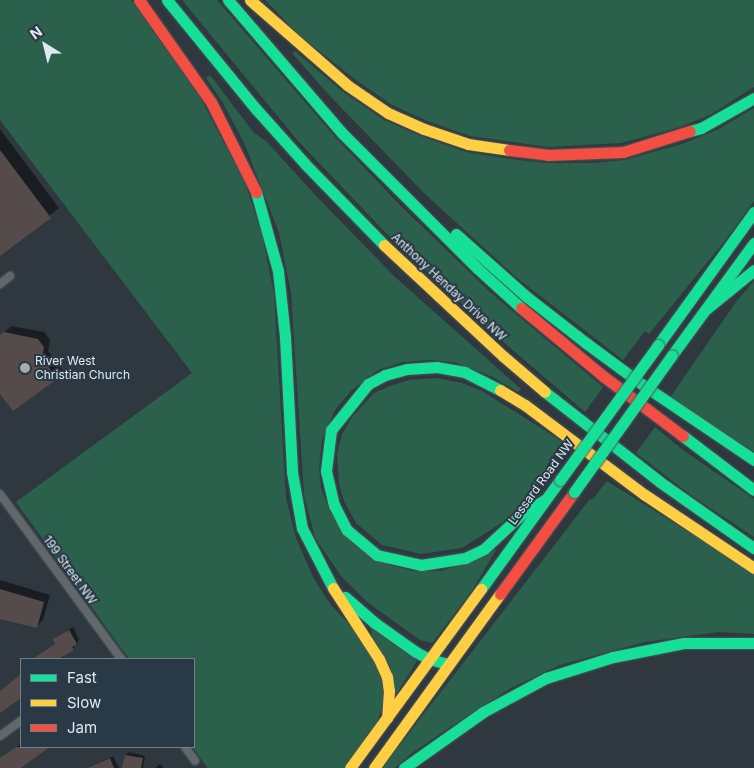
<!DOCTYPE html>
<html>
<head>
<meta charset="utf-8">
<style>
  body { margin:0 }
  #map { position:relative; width:754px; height:768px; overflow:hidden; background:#2f383f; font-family:Inter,sans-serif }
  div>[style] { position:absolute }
  .green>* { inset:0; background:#2b604c }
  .shadow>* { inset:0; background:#0007 }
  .building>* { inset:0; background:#554b4a }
  .roads { filter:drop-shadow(0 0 1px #4d545a) drop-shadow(0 0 1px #4d545a) }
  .street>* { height:8px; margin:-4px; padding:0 4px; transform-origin:4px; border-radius:4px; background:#61686c }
  .fast>* { height:11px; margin:-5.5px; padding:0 5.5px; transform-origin:5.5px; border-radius:5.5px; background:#16e098 }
  .slow>* { height:11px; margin:-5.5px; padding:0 5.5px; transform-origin:5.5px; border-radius:5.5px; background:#ffcf43 }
  .jam>* { height:11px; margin:-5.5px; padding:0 5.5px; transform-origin:5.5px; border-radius:5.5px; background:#f24e42 }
  .bridges { filter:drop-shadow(0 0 1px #4d545a) drop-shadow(0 0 1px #4d545a) }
  .fast-bridge>* { height:11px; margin:-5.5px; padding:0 5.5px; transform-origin:5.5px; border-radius:5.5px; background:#16e098 }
  .dots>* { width:14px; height:14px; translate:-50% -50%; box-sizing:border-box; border:2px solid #293945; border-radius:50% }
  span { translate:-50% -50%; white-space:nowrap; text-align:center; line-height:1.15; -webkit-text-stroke:4px #293945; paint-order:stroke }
  .street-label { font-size:12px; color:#e0e9f1 }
  .poi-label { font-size:12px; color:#e0e9f1 }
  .left { translate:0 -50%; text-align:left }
  .legend { position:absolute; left:20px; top:658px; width:175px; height:90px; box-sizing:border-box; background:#293945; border:1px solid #727f8a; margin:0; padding:6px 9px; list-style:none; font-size:15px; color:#e0e9f1 }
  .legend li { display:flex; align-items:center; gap:10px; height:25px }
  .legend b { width:25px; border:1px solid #727f8a }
  .north { position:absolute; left:20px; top:20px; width:50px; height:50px; -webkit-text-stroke:4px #293945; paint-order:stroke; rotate:324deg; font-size:14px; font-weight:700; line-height:20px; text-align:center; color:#e0e9f1 }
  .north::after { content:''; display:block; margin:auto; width:18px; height:22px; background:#e0e9f1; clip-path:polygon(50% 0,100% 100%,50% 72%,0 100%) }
</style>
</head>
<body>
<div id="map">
  <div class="green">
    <div style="clip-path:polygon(0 0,131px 0,200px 97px,245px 183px,262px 234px,274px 294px,286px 498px,296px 538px,313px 577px,330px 604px,365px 641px,386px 689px,382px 709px,377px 722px,344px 768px,208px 768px,192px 747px,194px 659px,129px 659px,16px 502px,192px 373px,0 120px)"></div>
    <div style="clip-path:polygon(182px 0,217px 0,336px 138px,400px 205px,490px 292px,603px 387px,585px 412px,494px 334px,384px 231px,298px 141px)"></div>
    <div style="clip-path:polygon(265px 0,754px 0,754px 87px,710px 115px,677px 128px,621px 143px,548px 147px,470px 136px,427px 121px,392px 105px,353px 78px,298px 34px)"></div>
    <div style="clip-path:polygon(295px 51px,342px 91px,384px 120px,421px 136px,466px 152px,510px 159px,547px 163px,594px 163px,624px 160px,682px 144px,717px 130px,754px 108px,754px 201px,727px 238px,649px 334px,645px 331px,623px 360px,517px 278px,426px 195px,328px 94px,292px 53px)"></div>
    <div style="clip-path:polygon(210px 75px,254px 133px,266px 141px,319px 199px,394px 276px,521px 389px,518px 392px,493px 377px,454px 362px,429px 360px,403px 362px,378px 370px,351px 391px,335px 410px,322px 440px,319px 468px,321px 488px,331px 513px,389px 565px,413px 571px,441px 571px,472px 561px,495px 549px,496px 550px,472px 591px,432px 643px,420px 640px,367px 602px,341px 576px,315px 538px,304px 495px,291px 293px,279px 233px,245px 145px,223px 103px,206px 78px)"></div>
    <div style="clip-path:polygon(754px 281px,754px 452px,669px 399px,736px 302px)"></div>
    <div style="clip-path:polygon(436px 378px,462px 383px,482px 391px,563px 442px,546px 467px,551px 470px,533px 494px,503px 522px,462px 548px,421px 554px,382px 545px,356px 523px,344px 501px,339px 484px,337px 454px,342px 434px,353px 416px,374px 393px,390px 386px,409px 380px)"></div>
    <div style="clip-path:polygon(655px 427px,683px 450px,754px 499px,754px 537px,692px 496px,636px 453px)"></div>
    <div style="clip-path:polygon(607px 481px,754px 573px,754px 634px,718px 632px,645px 642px,560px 665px,511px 688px,461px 720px,412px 753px,395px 768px,382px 768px,590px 499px,592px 500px)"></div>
    <div style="clip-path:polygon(371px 628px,417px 661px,396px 695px,390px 666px,372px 636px)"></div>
  </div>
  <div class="shadow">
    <div style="clip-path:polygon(0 129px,59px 208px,0 255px)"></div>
    <div style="clip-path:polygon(11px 326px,44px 332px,50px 340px,48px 351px,63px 371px,13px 409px,0 391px,0 337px)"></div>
    <div style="clip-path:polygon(0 580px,50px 595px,43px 620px,36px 627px,0 617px)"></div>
    <div style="clip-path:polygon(73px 627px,79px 640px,73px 649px,63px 657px,64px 659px,42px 659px,40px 656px,56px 643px,54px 639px)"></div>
    <div style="clip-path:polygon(21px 744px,21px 747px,50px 747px,21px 768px,0 768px,0 759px)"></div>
    <div style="clip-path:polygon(129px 752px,145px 756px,143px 768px,124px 768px,126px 755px)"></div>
    <div style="clip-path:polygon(113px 756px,119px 768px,96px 768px,98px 763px)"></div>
    <div style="clip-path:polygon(160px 764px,164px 768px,155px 768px)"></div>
  </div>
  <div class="building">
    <div style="clip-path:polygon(0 150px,51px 218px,0 256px)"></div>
    <div style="clip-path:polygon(4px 332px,38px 339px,44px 347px,42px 358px,57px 379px,13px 411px,0 394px,0 335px)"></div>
    <div style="clip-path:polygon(0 589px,44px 602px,37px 628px,0 619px)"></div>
    <div style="clip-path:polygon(69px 630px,76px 642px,76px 645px,72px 647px,74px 650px,59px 659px,33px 659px,55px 644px,53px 639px)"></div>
    <div style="clip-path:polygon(21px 674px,21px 698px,0 713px,0 691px)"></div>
    <div style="clip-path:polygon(16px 747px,50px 747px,21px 768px,0 768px,0 758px)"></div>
    <div style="clip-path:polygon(125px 755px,143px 758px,141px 768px,122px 768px)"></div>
    <div style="clip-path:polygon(110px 758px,114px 768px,88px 768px)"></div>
  </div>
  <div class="roads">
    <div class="street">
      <div style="left:0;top:284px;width:13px;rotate:-39deg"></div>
      <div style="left:0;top:494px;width:205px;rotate:53.7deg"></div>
      <div style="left:0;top:736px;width:26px;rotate:-36deg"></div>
      <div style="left:185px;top:747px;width:17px;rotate:54deg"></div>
    </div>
    <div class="fast">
      <div style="left:167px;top:0;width:141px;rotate:50.8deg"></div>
      <div style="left:256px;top:109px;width:75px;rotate:48.2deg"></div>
      <div style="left:306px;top:165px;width:112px;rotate:45.7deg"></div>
      <div style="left:228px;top:0;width:175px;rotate:49.4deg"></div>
      <div style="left:342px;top:133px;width:192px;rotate:45deg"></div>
      <div style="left:478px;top:269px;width:58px;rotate:42.2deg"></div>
      <div style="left:690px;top:131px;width:11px;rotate:-15deg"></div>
      <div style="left:701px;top:128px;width:61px;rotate:-29.5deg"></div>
      <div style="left:256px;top:192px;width:82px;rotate:74.4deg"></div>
      <div style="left:278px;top:271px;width:66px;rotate:83.9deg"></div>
      <div style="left:285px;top:337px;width:135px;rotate:87deg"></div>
      <div style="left:292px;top:472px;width:57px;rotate:79.9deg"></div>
      <div style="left:302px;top:528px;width:68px;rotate:62.7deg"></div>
      <div style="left:456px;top:234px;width:95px;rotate:41.6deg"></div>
      <div style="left:527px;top:297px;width:75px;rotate:37.9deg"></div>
      <div style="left:586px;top:343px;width:71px;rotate:36.4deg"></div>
      <div style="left:643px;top:385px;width:134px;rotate:34deg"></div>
      <div style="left:705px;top:310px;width:63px;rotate:-39.2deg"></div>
      <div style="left:658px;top:345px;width:164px;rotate:-54.2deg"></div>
      <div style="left:672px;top:355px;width:139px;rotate:-53.8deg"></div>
      <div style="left:500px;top:390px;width:39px;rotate:-153deg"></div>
      <div style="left:465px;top:372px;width:28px;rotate:-170deg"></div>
      <div style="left:437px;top:367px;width:30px;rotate:176deg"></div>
      <div style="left:407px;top:369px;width:23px;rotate:165deg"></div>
      <div style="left:385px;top:375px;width:19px;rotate:152deg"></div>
      <div style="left:368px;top:384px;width:59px;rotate:128.8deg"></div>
      <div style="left:331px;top:430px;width:41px;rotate:97deg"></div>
      <div style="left:326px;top:471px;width:35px;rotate:77deg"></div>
      <div style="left:334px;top:505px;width:28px;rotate:63deg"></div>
      <div style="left:347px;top:530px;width:39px;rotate:40deg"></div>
      <div style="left:377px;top:555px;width:45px;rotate:12.8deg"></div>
      <div style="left:421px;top:565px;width:45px;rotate:-9deg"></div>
      <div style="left:465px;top:558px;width:21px;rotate:-25deg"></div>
      <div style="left:484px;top:549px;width:57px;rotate:-42.9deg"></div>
      <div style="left:526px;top:510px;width:21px;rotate:-28deg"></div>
      <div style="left:545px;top:392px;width:146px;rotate:38deg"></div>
      <div style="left:660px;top:482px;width:115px;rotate:35.1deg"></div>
      <div style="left:683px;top:436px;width:89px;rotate:37.3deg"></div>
      <div style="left:481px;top:589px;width:135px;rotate:-54.1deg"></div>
      <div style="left:345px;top:597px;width:40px;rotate:41deg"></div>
      <div style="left:375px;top:623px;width:50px;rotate:35.3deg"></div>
      <div style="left:416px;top:652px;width:15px;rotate:28deg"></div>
      <div style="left:429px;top:659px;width:20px;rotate:15deg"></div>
      <div style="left:404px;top:768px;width:97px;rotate:-35.3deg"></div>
      <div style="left:483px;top:712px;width:72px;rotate:-28.4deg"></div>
      <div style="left:546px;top:678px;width:70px;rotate:-17.4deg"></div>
      <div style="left:613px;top:657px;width:72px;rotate:-11.2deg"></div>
      <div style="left:684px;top:643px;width:70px"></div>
    </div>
    <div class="slow">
      <div style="left:250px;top:0;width:129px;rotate:41.2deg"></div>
      <div style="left:347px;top:85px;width:50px;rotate:34.3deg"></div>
      <div style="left:388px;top:113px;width:39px;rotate:24deg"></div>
      <div style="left:424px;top:129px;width:46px;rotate:18.8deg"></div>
      <div style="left:468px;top:144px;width:41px;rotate:8.3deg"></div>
      <div style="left:384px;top:245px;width:163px;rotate:43deg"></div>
      <div style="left:503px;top:356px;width:55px;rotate:40.6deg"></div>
      <div style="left:500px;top:390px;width:29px;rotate:31deg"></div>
      <div style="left:525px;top:405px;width:150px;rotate:36.9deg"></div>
      <div style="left:645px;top:495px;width:131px;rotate:33.8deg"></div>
      <div style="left:333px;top:588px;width:85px;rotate:57.1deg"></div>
      <div style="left:379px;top:659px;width:20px;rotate:66deg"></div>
      <div style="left:387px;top:677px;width:14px;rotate:82deg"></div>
      <div style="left:389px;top:691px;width:27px;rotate:94deg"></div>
      <div style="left:350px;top:768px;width:222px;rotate:-53.8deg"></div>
      <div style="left:374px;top:768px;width:215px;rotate:-54.1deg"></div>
    </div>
    <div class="jam">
      <div style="left:139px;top:0;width:125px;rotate:54.8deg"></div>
      <div style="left:211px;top:102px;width:101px;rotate:63.4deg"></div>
      <div style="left:509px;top:150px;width:38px;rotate:7deg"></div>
      <div style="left:547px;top:155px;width:76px;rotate:-2.3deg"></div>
      <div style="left:623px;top:152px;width:70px;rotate:-17.4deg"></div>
      <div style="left:521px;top:308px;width:107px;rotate:39.7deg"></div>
      <div style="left:603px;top:376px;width:100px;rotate:36.9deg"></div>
      <div style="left:500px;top:594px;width:126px;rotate:-54deg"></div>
    </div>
  </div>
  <div class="bridges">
    <div class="fast-bridge">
      <div style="left:560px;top:480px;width:167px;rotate:-54deg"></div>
      <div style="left:574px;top:492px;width:168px;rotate:-54.4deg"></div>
    </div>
  </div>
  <div class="dots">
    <div style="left:25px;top:368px;background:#a2abb3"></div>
  </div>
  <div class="street-label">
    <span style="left:449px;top:287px;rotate:43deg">Anthony Henday Drive NW</span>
    <span style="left:541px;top:482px;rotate:-54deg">Lessard Road NW</span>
    <span style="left:70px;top:570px;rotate:54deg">199 Street NW</span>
  </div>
  <div class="poi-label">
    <span class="left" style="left:35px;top:368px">River West<br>Christian Church</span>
  </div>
  <ul class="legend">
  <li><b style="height:6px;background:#16e098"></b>Fast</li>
  <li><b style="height:6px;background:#ffcf43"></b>Slow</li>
  <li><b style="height:6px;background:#f24e42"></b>Jam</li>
  </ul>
  <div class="north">N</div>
</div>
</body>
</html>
